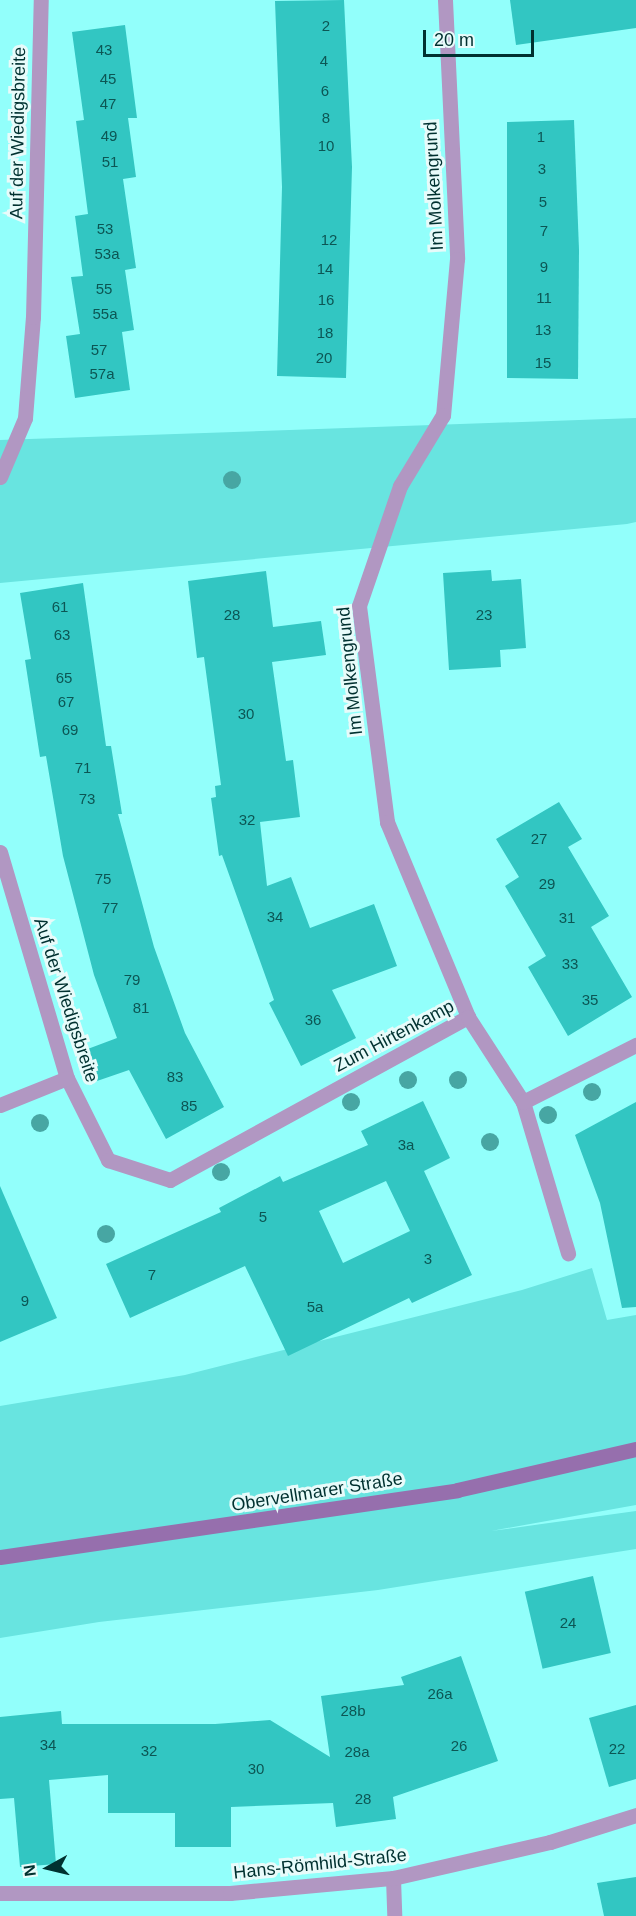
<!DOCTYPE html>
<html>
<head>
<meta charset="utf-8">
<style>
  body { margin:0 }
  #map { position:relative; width:636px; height:1916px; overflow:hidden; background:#92fffb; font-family:Arial,sans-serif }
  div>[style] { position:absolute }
  .green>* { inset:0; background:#68e4e0 }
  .building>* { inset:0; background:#32c6c2; transform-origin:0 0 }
  .service>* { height:15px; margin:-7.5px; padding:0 7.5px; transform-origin:7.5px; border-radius:7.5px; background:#b197c2 }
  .minor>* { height:15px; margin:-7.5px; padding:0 7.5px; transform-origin:7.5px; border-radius:7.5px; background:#b197c2 }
  .secondary>* { height:15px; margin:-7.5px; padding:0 7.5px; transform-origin:7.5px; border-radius:7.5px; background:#966fad }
  .trees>* { width:18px; height:18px; margin:-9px; border-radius:50%; background:#47a6a3 }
  span { translate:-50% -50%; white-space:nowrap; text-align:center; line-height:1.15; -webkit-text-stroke:6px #e8fbfa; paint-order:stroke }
  .number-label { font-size:15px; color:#0c5654 }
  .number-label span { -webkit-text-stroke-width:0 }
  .street-label { font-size:18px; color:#003130 }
  .north { position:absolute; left:18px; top:1838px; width:60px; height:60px; -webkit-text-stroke:4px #e8fbfa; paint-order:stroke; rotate:262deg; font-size:16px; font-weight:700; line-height:24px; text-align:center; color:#003130 }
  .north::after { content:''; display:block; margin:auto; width:21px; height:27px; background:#003130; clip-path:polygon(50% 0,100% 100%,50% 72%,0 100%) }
  .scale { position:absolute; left:423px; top:30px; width:111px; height:27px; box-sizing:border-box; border:3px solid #003130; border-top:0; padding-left:8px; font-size:18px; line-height:21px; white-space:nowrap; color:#003130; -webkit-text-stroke:4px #e8fbfa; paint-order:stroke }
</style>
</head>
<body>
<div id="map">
  <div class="green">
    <div style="clip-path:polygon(636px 418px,636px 522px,627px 524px,0 583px,0 440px)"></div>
    <div style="clip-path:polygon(592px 1268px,607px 1320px,636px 1315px,636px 1505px,491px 1531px,636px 1511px,636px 1549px,378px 1590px,99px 1622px,0 1638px,0 1406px,185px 1375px,522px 1290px)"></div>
  </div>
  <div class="building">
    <div style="clip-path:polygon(344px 0,352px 167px,346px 378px,277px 376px,282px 187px,275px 1px)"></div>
    <div style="clip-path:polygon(510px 0,636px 0,636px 28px,516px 45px)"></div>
    <div style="clip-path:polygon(125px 25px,137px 118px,128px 118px,136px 177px,123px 179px,136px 268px,125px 270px,134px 330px,122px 332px,130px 390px,75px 398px,66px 336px,80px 334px,71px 277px,83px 276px,75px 216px,88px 214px,76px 121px,84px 120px,72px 32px)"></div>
    <div style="clip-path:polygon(574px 120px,579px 250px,578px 379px,507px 378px,507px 122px)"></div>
    <div style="clip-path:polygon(491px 570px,492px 581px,521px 579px,526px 648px,500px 650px,501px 667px,449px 670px,443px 573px)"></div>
    <div style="clip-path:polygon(266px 571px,273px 627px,321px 621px,326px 655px,272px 662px,286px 761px,293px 760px,300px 817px,260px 822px,267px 886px,291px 877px,310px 928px,374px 904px,397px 966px,332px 990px,356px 1038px,301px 1066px,269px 1003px,274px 1000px,222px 855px,219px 856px,211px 798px,216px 797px,215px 786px,221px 785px,204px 657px,197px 658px,188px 581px)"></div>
    <div style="clip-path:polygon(83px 583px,106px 746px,111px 746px,122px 814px,118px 814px,154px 947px,185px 1033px,224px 1107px,166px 1139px,129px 1070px,97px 1081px,85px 1050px,117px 1038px,94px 975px,63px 856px,46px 756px,40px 757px,25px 660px,31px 659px,20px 593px)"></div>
    <div style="clip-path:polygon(559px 802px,582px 839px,568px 847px,609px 916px,591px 927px,632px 997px,568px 1036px,528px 967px,546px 956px,505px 886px,519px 877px,496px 839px)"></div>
    <div style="clip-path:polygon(evenodd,423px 1101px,450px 1158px,424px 1171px,472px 1275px,412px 1303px,409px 1298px,288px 1356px,245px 1266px,130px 1318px,106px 1264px,221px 1212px,219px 1208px,280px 1176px,283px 1182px,368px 1145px,361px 1131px,423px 1101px,386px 1181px,410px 1231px,343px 1263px,319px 1211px,386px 1181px)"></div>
    <div style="clip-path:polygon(636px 1102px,636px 1307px,622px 1308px,600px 1203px,575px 1135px)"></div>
    <div style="clip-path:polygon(0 1186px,57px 1318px,0 1342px)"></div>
    <div style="left:593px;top:1576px;width:79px;height:70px;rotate:77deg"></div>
    <div style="clip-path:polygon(461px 1656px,498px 1761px,393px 1797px,396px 1819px,336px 1827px,333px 1803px,231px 1807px,231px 1847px,175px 1847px,175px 1813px,108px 1813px,108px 1775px,49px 1780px,56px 1864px,20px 1867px,14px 1798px,0 1799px,0 1717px,61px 1711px,62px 1724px,215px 1724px,270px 1720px,330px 1757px,321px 1696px,404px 1685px,401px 1677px)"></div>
    <div style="clip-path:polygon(636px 1705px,636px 1779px,609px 1787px,589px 1718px)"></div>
    <div style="clip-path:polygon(636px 1877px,636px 1916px,604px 1916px,597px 1883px)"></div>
  </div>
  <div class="service">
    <div style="left:523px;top:1102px;width:158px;rotate:73.4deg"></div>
  </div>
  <div class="minor">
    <div style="left:445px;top:0;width:259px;rotate:87.3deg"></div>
    <div style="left:457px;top:259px;width:157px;rotate:95.1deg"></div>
    <div style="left:443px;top:415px;width:83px;rotate:121.2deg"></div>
    <div style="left:400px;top:486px;width:127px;rotate:108.9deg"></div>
    <div style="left:359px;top:606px;width:218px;rotate:82.6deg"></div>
    <div style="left:387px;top:822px;width:211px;rotate:67.4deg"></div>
    <div style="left:0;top:477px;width:64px;rotate:-67deg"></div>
    <div style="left:25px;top:418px;width:101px;rotate:-85.5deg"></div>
    <div style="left:33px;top:317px;width:317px;rotate:-88.6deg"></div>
    <div style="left:0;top:852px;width:236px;rotate:73.5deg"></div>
    <div style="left:67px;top:1078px;width:92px;rotate:63.4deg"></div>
    <div style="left:108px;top:1160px;width:65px;rotate:17.9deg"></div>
    <div style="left:170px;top:1180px;width:340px;rotate:-28.7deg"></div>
    <div style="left:468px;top:1017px;width:101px;rotate:57.1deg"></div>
    <div style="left:523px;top:1102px;width:127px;rotate:-26.8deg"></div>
    <div style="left:0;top:1105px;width:72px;rotate:-21.9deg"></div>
    <div style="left:393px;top:1878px;width:38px;rotate:88deg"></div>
    <div style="left:0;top:1893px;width:230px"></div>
    <div style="left:230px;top:1893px;width:164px;rotate:-5.3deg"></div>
    <div style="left:393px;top:1878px;width:161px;rotate:-12.9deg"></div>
    <div style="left:550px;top:1842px;width:90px;rotate:-17.4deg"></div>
  </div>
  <div class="secondary">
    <div style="left:0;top:1557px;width:462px;rotate:-8.3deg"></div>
    <div style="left:457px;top:1490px;width:184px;rotate:-12.9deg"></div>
  </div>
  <div class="trees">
    <div style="left:232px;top:480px"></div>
    <div style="left:408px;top:1080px"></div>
    <div style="left:458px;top:1080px"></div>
    <div style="left:592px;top:1092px"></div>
    <div style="left:351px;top:1102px"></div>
    <div style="left:548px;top:1115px"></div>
    <div style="left:40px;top:1123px"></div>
    <div style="left:490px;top:1142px"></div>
    <div style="left:221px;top:1172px"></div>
    <div style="left:106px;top:1234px"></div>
  </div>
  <div class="number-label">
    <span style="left:326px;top:26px">2</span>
    <span style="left:104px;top:50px">43</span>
    <span style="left:324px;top:61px">4</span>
    <span style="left:108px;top:79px">45</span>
    <span style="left:325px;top:91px">6</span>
    <span style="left:108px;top:104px">47</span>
    <span style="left:326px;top:118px">8</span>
    <span style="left:109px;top:136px">49</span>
    <span style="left:541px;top:137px">1</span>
    <span style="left:326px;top:146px">10</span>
    <span style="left:110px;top:162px">51</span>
    <span style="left:542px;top:169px">3</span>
    <span style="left:543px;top:202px">5</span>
    <span style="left:105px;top:229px">53</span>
    <span style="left:544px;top:231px">7</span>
    <span style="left:329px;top:240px">12</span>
    <span style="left:107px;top:254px">53a</span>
    <span style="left:544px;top:267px">9</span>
    <span style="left:325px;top:269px">14</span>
    <span style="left:104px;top:289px">55</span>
    <span style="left:544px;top:298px">11</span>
    <span style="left:326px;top:300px">16</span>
    <span style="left:105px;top:314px">55a</span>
    <span style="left:543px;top:330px">13</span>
    <span style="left:325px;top:333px">18</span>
    <span style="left:99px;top:350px">57</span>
    <span style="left:324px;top:358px">20</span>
    <span style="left:543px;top:363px">15</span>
    <span style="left:102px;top:374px">57a</span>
    <span style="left:60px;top:607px">61</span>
    <span style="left:232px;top:615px">28</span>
    <span style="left:484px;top:615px">23</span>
    <span style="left:62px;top:635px">63</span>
    <span style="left:64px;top:678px">65</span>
    <span style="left:66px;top:702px">67</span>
    <span style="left:246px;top:714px">30</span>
    <span style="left:70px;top:730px">69</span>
    <span style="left:83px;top:768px">71</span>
    <span style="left:87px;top:799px">73</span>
    <span style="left:247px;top:820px">32</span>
    <span style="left:539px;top:839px">27</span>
    <span style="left:103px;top:879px">75</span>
    <span style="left:547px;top:884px">29</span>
    <span style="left:110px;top:908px">77</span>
    <span style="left:275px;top:917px">34</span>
    <span style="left:567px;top:918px">31</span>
    <span style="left:570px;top:964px">33</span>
    <span style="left:132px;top:980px">79</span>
    <span style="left:590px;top:1000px">35</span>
    <span style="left:141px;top:1008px">81</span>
    <span style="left:313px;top:1020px">36</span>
    <span style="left:175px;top:1077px">83</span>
    <span style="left:189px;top:1106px">85</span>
    <span style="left:406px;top:1145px">3a</span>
    <span style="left:263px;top:1217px">5</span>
    <span style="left:428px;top:1259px">3</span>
    <span style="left:152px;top:1275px">7</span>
    <span style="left:25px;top:1301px">9</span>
    <span style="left:315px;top:1307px">5a</span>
    <span style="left:568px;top:1623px">24</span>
    <span style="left:440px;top:1694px">26a</span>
    <span style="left:353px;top:1711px">28b</span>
    <span style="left:48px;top:1745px">34</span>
    <span style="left:459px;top:1746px">26</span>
    <span style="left:617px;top:1749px">22</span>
    <span style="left:149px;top:1751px">32</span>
    <span style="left:357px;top:1752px">28a</span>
    <span style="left:256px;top:1769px">30</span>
    <span style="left:363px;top:1799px">28</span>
  </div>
  <div class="street-label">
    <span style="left:18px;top:133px;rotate:-89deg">Auf der Wiedigsbreite</span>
    <span style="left:434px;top:186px;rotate:-93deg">Im Molkengrund</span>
    <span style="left:350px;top:671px;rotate:-96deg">Im Molkengrund</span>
    <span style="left:66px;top:1000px;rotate:72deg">Auf der Wiedigsbreite</span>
    <span style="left:394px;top:1036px;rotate:-28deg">Zum Hirtenkamp</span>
    <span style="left:317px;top:1492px;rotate:-9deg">Obervellmarer Straße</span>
    <span style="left:320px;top:1864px;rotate:-6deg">Hans-Römhild-Straße</span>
  </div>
  <div class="north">N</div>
  <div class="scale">20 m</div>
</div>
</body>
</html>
